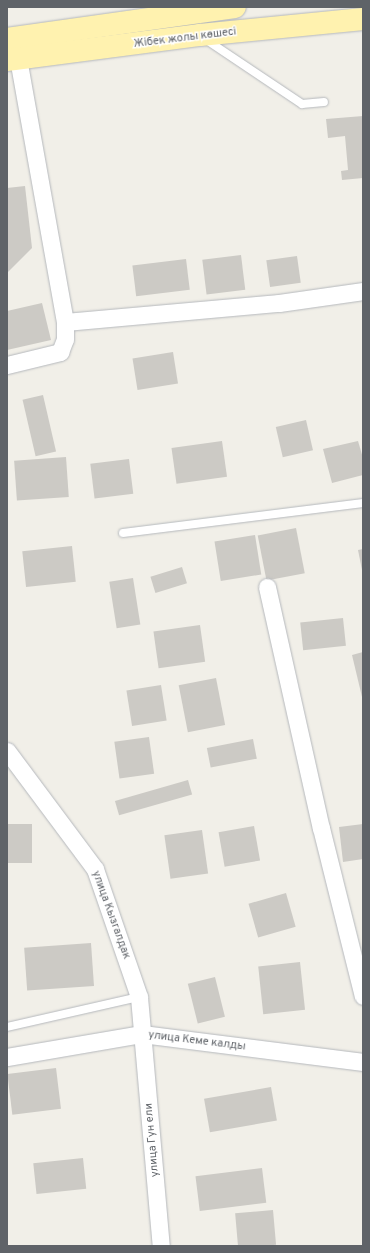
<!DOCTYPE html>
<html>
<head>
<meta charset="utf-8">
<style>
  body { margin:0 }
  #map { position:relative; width:370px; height:1253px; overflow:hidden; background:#f1efe8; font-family:Overpass,sans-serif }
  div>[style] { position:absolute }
  .building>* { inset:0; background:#cccac5; transform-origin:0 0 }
  .roads { filter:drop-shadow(0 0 1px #b5b8bc) drop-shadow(0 0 1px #b5b8bc) }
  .lane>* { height:8px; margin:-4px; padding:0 4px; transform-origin:4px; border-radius:4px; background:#fff }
  .street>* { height:17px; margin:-8.5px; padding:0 8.5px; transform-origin:8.5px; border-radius:8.5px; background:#fff }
  .primary>* { height:22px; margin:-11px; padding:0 11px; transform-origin:11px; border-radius:11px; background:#fff2af }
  span { translate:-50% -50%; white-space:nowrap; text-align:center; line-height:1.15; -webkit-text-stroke:3px #fff; paint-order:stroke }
  .street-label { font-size:11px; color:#5f6368 }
  .frame { position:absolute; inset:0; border:8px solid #5f6368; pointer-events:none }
</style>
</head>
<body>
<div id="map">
  <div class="building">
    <div style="clip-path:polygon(363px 116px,363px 178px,342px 180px,341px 171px,348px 170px,345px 136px,328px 138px,326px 119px)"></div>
    <div style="clip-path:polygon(25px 186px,32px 248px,7px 273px,7px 188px)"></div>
    <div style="left:241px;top:255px;width:35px;height:39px;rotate:83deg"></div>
    <div style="left:297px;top:256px;width:27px;height:31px;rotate:82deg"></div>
    <div style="left:186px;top:259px;width:31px;height:54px;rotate:83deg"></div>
    <div style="clip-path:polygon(42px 303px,51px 340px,7px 350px,7px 311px)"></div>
    <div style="left:173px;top:352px;width:32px;height:41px;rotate:81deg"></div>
    <div style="left:43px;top:395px;width:58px;height:21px;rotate:77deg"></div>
    <div style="left:306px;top:420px;width:31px;height:31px;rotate:77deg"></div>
    <div style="left:222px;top:441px;width:36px;height:51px;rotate:82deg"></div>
    <div style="clip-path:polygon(358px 441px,363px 458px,363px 475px,332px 483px,323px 449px)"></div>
    <div style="left:66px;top:457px;width:40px;height:52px;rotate:86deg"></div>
    <div style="left:129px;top:459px;width:35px;height:39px;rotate:83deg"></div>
    <div style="left:296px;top:528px;width:46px;height:39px;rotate:79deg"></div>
    <div style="left:255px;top:535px;width:40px;height:41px;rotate:81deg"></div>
    <div style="left:72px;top:546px;width:36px;height:50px;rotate:84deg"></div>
    <div style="clip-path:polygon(363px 549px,363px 570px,362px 570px,358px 550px)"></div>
    <div style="left:182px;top:567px;width:17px;height:33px;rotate:73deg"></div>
    <div style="left:133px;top:578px;width:47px;height:24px;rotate:81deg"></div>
    <div style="left:343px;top:618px;width:28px;height:43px;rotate:84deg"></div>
    <div style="left:200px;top:625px;width:37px;height:47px;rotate:82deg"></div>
    <div style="clip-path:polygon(363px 652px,363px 697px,362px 697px,352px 655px)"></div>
    <div style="left:216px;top:678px;width:48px;height:38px;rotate:79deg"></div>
    <div style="left:161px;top:685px;width:36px;height:35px;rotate:81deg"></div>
    <div style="left:149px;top:737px;width:37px;height:35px;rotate:82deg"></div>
    <div style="left:253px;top:739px;width:20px;height:47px;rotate:79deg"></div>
    <div style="left:188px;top:780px;width:15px;height:76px;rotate:74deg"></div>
    <div style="left:7px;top:824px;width:25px;height:39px"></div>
    <div style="clip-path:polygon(363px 824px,363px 859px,343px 862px,339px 827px)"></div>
    <div style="left:254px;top:826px;width:35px;height:36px;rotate:80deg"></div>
    <div style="left:202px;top:830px;width:44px;height:38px;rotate:82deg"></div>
    <div style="left:286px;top:893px;width:35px;height:39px;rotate:74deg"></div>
    <div style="left:91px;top:943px;width:43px;height:67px;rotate:86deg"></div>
    <div style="left:300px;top:962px;width:48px;height:42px;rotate:84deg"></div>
    <div style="left:215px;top:977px;width:41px;height:28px;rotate:76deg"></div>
    <div style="left:56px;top:1068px;width:41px;height:49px;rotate:83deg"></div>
    <div style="left:271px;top:1087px;width:34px;height:68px;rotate:80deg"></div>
    <div style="left:83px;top:1158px;width:31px;height:50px;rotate:84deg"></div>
    <div style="left:262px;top:1168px;width:35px;height:67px;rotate:83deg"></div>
    <div style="left:273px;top:1210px;width:35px;height:38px;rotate:85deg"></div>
  </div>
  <div class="roads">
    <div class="lane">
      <div style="left:205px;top:39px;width:117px;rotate:33.8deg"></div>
      <div style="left:302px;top:104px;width:22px;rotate:-5deg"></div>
      <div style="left:123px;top:533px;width:242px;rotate:-7.1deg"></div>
      <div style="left:7px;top:1027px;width:135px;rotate:-12.8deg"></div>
    </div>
    <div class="street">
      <div style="left:65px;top:322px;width:215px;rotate:-5.1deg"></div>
      <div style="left:279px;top:303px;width:85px;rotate:-8.1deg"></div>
      <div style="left:7px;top:365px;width:55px;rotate:-13.8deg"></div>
      <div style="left:60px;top:352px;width:14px;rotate:-69deg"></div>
      <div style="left:65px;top:339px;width:17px;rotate:-90deg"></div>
      <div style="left:65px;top:322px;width:267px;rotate:-100.1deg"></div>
      <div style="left:267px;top:587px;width:247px;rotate:77.4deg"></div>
      <div style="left:321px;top:828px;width:173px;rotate:76deg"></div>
      <div style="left:7px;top:751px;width:147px;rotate:53.3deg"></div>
      <div style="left:95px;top:869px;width:135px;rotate:71deg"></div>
      <div style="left:139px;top:997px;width:250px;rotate:85deg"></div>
      <div style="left:7px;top:1057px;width:137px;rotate:-9.7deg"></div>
      <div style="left:142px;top:1034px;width:223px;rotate:7.2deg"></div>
    </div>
    <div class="primary">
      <div style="left:7px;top:39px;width:230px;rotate:-8deg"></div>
      <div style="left:7px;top:60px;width:195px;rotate:-7.4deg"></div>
      <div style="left:200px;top:35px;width:164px;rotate:-5.6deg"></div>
    </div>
  </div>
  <div class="street-label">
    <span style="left:185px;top:38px;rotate:-7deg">Жібек жолы көшесі</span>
    <span style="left:111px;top:915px;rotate:70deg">улица Кызгалдак</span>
    <span style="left:197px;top:1041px;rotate:7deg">улица Кеме калды</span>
    <span style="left:152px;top:1140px;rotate:-95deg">улица Гун ели</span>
  </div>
  <div class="frame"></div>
</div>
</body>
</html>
